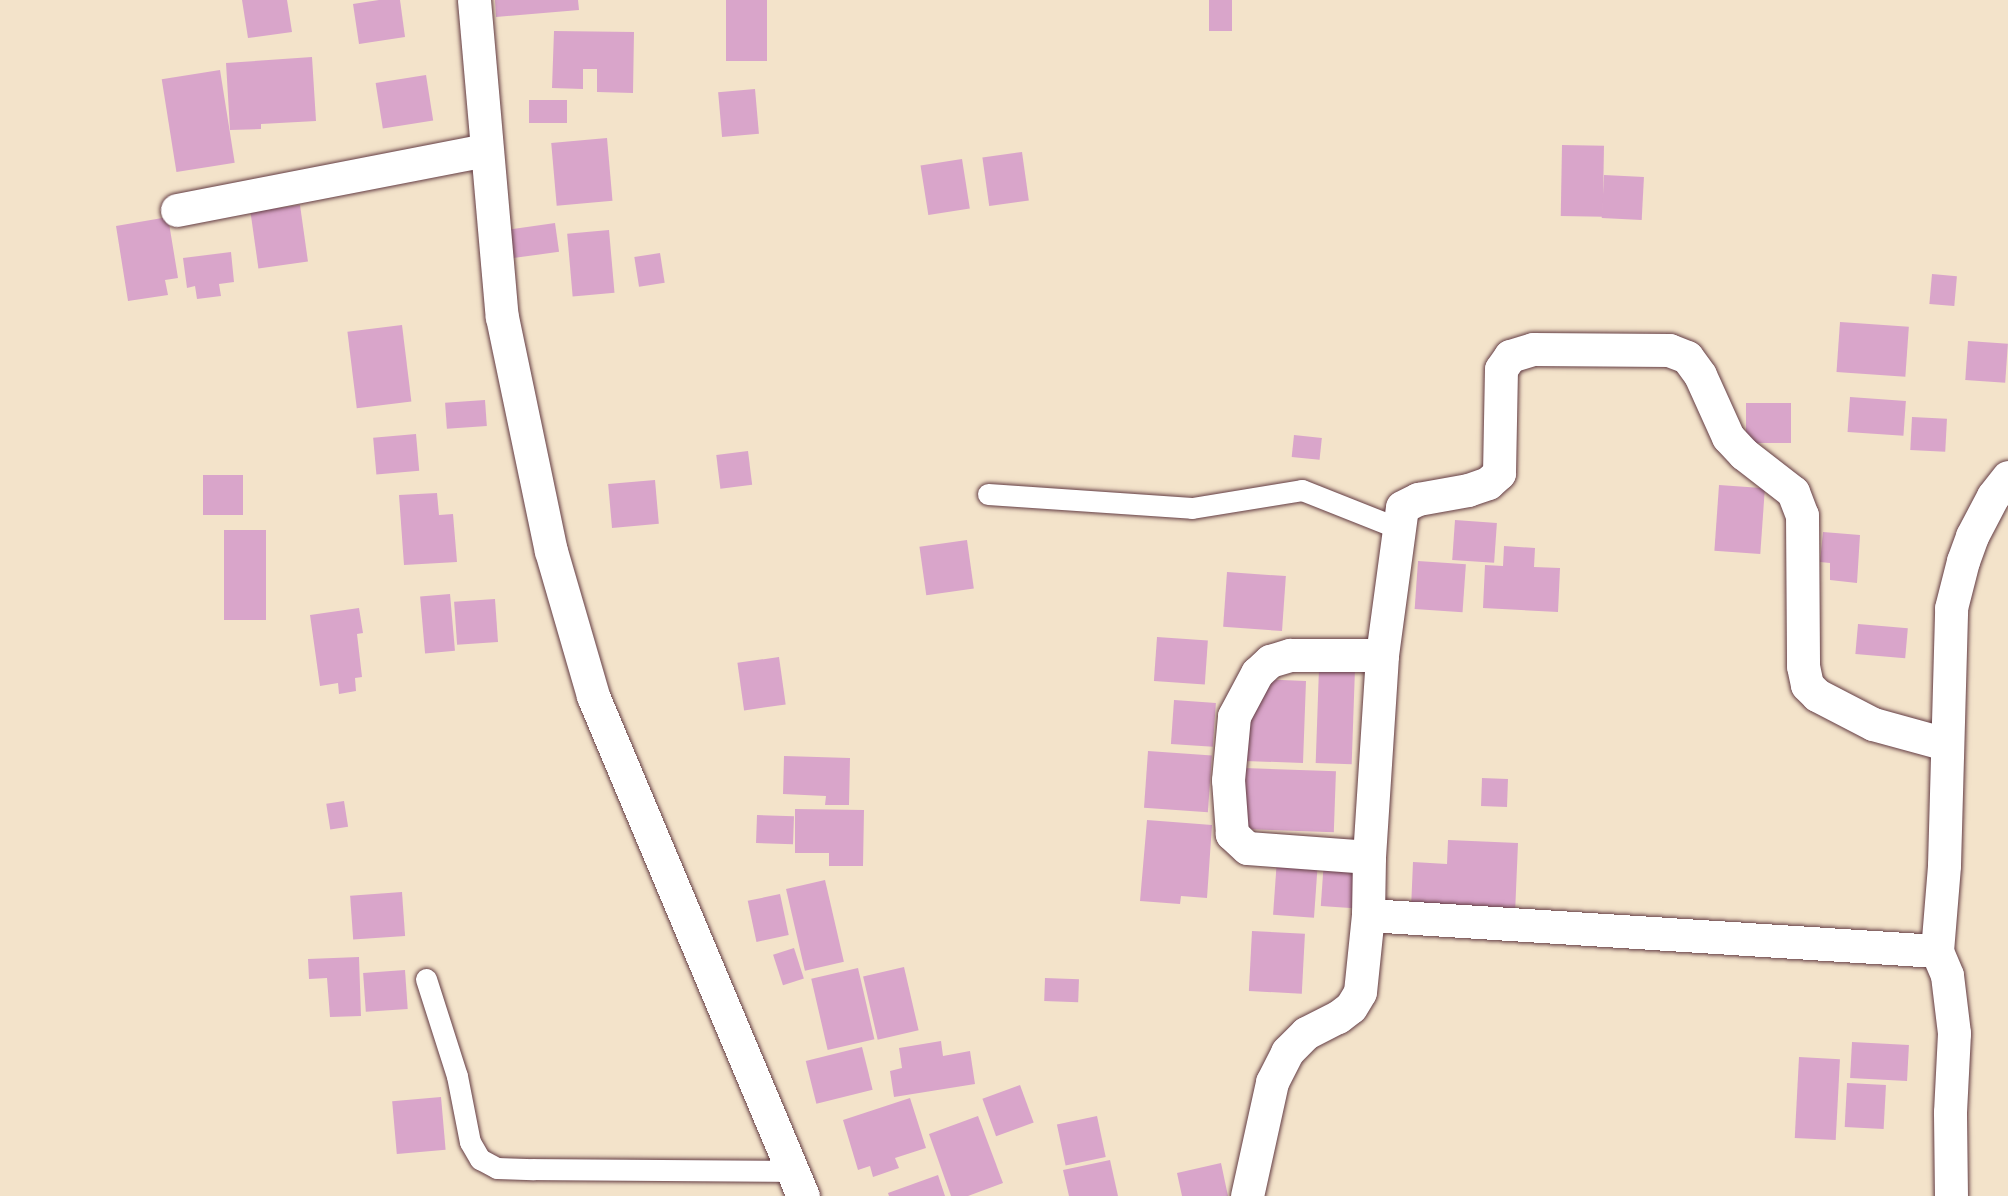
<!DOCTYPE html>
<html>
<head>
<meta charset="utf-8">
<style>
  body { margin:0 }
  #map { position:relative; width:2008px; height:1196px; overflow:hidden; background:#f3e3ca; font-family:"Shantell Sans",sans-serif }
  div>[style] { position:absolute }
  .building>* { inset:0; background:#d9a5ca; transform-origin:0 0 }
  .roads { filter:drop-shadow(0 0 2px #633c43) drop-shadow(0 0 2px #633c43) }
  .lane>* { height:21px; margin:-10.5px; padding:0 10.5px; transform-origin:10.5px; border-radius:10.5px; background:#fff }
  .street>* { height:33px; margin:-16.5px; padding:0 16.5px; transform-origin:16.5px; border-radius:16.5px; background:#fff }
  .secondary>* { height:33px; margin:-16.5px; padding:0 16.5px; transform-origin:16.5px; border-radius:16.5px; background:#fff }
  span { translate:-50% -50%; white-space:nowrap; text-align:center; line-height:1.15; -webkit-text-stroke:4.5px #f7f3e8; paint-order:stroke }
</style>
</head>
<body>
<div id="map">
  <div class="building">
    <div style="clip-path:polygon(242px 0,287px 0,292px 32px,248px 38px)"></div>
    <div style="clip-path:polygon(379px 0,400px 0,405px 37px,359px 44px,353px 4px)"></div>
    <div style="clip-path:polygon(495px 0,578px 0,579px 10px,496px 17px)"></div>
    <div style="left:726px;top:0;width:41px;height:61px"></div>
    <div style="left:1209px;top:0;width:23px;height:31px"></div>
    <div style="clip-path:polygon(554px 31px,634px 32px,633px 93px,597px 92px,597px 69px,583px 69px,583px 89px,552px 88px)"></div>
    <div style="clip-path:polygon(312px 57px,316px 121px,261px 124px,261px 129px,230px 130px,226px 63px)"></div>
    <div style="left:220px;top:70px;width:94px;height:59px;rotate:81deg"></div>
    <div style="left:426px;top:75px;width:46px;height:51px;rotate:81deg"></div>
    <div style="left:755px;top:89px;width:45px;height:37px;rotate:85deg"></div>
    <div style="left:529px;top:100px;width:38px;height:23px"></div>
    <div style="left:607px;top:138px;width:63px;height:56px;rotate:85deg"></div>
    <div style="left:1562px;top:145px;width:42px;height:71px;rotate:1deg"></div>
    <div style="left:1022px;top:152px;width:49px;height:40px;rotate:82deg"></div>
    <div style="left:962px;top:159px;width:50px;height:42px;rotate:81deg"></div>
    <div style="left:1604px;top:175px;width:40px;height:43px;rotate:3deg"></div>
    <div style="left:300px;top:205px;width:57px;height:50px;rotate:82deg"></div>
    <div style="clip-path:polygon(168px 217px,178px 278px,165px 280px,168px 295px,128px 301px,116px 226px)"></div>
    <div style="left:555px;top:223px;width:29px;height:46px;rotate:82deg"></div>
    <div style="left:609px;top:230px;width:63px;height:42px;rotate:85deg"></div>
    <div style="clip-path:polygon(231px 252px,234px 282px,219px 284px,221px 296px,197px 299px,195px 286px,187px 288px,183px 258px)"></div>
    <div style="left:660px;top:253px;width:30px;height:26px;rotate:81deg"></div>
    <div style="left:1932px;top:274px;width:25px;height:30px;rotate:5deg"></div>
    <div style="left:1840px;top:322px;width:69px;height:50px;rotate:4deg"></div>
    <div style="left:402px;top:325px;width:77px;height:55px;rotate:83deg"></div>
    <div style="left:1968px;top:341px;width:40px;height:39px;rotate:4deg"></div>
    <div style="left:1850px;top:397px;width:56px;height:35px;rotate:4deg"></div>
    <div style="left:485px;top:400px;width:26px;height:40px;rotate:86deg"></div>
    <div style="left:1746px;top:403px;width:45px;height:40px"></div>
    <div style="left:1912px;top:417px;width:35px;height:33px;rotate:3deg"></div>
    <div style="left:416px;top:434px;width:37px;height:43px;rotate:85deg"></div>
    <div style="left:1294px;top:435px;width:28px;height:22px;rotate:6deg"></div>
    <div style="left:748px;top:451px;width:34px;height:32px;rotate:83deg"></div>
    <div style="left:243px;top:475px;width:40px;height:40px;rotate:90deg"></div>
    <div style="left:655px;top:480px;width:44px;height:47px;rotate:85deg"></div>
    <div style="left:1719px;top:485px;width:46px;height:66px;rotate:4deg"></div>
    <div style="clip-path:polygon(437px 493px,439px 515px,453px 514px,457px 562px,404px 565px,399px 495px)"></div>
    <div style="left:1455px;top:520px;width:42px;height:40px;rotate:4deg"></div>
    <div style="left:224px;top:530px;width:42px;height:90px"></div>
    <div style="clip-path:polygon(1823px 532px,1860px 535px,1857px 583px,1830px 580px,1830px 563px,1820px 562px)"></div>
    <div style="left:967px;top:540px;width:49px;height:48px;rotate:82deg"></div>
    <div style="clip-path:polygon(1504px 546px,1535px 548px,1534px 567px,1560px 568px,1558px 612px,1483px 608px,1485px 565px,1503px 566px)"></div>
    <div style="left:1418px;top:561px;width:48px;height:48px;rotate:4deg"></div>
    <div style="left:1227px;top:572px;width:59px;height:55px;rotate:4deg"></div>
    <div style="left:450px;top:594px;width:57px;height:30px;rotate:85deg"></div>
    <div style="left:495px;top:599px;width:43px;height:41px;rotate:86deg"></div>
    <div style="clip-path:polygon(359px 608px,363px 633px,357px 634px,362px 677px,355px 678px,356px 691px,339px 694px,338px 683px,320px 686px,310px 615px)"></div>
    <div style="left:1858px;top:624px;width:50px;height:30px;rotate:5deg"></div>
    <div style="left:1157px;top:637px;width:51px;height:44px;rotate:4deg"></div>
    <div style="left:779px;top:657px;width:48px;height:42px;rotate:82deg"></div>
    <div style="left:1319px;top:668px;width:36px;height:95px;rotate:2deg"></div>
    <div style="clip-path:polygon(1260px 679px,1306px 681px,1303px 763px,1245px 761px,1247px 703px,1260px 704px)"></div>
    <div style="left:1174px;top:700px;width:42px;height:44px;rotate:4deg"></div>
    <div style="left:1148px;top:751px;width:64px;height:57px;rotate:4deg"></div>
    <div style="clip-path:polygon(784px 756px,850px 758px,849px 805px,825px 805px,826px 796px,783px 794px)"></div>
    <div style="left:1244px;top:768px;width:92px;height:61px;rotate:2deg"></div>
    <div style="left:1482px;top:778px;width:26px;height:28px;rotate:2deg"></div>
    <div style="left:344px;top:801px;width:26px;height:18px;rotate:81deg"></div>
    <div style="clip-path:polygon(795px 809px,864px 810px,863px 866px,829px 866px,829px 853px,795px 853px)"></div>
    <div style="left:757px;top:815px;width:37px;height:28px;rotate:2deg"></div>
    <div style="clip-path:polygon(1147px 820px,1212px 825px,1207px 898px,1181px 896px,1180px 904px,1140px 901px)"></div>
    <div style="clip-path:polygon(1448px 840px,1518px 843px,1515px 914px,1411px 909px,1413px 862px,1447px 864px)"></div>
    <div style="left:1277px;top:859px;width:41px;height:56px;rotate:4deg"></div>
    <div style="left:1324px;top:860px;width:41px;height:46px;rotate:4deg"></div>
    <div style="left:825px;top:880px;width:84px;height:40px;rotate:77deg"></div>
    <div style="left:402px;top:892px;width:44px;height:52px;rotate:86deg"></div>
    <div style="left:780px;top:894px;width:42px;height:33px;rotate:78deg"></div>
    <div style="left:1252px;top:931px;width:53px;height:60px;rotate:3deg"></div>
    <div style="left:794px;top:948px;width:32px;height:22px;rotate:72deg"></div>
    <div style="clip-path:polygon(359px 957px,361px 1016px,330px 1017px,327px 978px,309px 979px,308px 959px)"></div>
    <div style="left:904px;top:967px;width:65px;height:42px;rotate:77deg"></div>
    <div style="left:858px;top:968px;width:73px;height:48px;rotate:77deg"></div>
    <div style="left:405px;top:970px;width:39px;height:42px;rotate:86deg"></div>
    <div style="left:1045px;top:978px;width:34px;height:23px;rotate:2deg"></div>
    <div style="clip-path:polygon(941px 1041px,943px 1056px,970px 1051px,975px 1084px,894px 1097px,890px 1071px,902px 1068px,899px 1048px)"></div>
    <div style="left:1852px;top:1042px;width:57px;height:36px;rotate:3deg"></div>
    <div style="left:862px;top:1047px;width:44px;height:58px;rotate:76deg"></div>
    <div style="left:1799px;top:1057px;width:41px;height:81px;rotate:3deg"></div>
    <div style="left:1847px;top:1083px;width:39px;height:44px;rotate:3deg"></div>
    <div style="left:1020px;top:1085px;width:40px;height:40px;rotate:70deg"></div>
    <div style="left:441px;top:1097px;width:53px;height:49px;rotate:85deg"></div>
    <div style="clip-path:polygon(910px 1098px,926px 1148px,895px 1158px,899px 1168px,873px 1177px,870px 1166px,858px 1170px,843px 1120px)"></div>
    <div style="clip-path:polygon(978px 1116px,1003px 1183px,968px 1196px,951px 1196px,929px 1134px)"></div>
    <div style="left:1097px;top:1116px;width:42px;height:41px;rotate:78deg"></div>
    <div style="clip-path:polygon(1110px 1160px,1118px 1196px,1069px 1196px,1063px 1170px)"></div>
    <div style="clip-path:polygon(1221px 1163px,1228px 1196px,1182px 1196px,1177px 1173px)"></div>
    <div style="clip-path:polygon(938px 1175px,945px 1196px,889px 1196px,888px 1193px)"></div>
  </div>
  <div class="roads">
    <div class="lane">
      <div style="left:988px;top:494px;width:204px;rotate:3.9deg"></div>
      <div style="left:1192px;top:508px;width:111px;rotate:-9.3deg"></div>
      <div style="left:1302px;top:490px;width:103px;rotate:21.6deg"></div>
      <div style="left:426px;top:979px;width:102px;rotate:72.3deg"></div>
      <div style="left:457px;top:1076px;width:67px;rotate:78.9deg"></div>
      <div style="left:470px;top:1142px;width:20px;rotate:60deg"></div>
      <div style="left:480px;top:1159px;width:19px;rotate:28deg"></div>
      <div style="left:497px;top:1168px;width:36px;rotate:2deg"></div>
      <div style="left:533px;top:1169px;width:259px;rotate:0.4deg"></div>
    </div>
    <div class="street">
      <div style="left:177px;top:210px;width:315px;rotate:-11deg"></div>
      <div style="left:1369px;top:857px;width:122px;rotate:-175.8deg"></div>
      <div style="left:1247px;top:848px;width:21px;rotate:-137deg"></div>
      <div style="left:1232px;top:834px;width:54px;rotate:-94.2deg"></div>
      <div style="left:1228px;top:780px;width:64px;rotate:-84.6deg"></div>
      <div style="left:1234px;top:716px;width:49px;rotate:-61.9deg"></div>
      <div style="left:1257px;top:673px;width:18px;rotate:-43deg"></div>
      <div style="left:1270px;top:661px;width:21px;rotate:-17deg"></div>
      <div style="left:1290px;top:655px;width:92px"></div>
      <div style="left:1368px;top:915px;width:570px;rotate:3.62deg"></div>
      <div style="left:1247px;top:1196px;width:117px;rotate:-77.6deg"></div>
      <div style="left:1272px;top:1082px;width:34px;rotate:-63deg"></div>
      <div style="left:1287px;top:1052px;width:27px;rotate:-45deg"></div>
      <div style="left:1306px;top:1033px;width:36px;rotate:-27deg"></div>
      <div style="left:1338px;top:1017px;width:16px;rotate:-38deg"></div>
      <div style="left:1351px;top:1007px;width:17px;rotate:-59deg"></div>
      <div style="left:1360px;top:992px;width:77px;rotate:-84.1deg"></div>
      <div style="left:1368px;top:915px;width:58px;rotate:-89deg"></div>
      <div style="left:1369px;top:857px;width:202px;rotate:-86.3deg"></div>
      <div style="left:1382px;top:655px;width:149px;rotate:-82.3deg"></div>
      <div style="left:1402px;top:507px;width:18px;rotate:-27deg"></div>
      <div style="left:1418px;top:499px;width:51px;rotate:-10.2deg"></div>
      <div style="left:1468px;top:490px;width:21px;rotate:-19deg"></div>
      <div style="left:1488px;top:483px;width:15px;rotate:-42deg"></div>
      <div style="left:1499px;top:473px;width:104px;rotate:-88.9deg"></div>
      <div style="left:1501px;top:369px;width:16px;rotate:-55deg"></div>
      <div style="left:1510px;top:356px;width:24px;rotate:-17deg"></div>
      <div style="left:1533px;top:349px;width:136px;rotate:0.4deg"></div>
      <div style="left:1669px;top:350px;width:19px;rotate:21deg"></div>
      <div style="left:1687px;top:357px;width:22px;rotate:54deg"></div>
      <div style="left:1700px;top:375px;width:68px;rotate:65.7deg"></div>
      <div style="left:1728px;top:437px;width:23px;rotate:47deg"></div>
      <div style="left:1744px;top:454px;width:62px;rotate:37.8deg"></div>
      <div style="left:1793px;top:492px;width:25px;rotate:69deg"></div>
      <div style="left:1802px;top:515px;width:151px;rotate:89.6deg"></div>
      <div style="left:1803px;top:666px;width:19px;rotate:78deg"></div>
      <div style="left:1807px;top:685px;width:14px;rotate:45deg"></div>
      <div style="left:1817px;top:695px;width:63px;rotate:27.4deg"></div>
      <div style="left:1873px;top:724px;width:76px;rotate:15.3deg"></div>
      <div style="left:1951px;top:1196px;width:84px;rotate:-90.7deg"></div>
      <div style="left:1950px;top:1112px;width:79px;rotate:-87.1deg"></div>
      <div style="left:1954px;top:1033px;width:58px;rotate:-96.9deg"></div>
      <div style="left:1947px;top:975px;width:26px;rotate:-113deg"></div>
      <div style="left:1937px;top:951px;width:86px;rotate:-85.3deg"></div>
      <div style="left:1944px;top:865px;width:257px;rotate:-88.4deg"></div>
      <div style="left:1951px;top:608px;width:49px;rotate:-75.7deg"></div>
      <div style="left:1963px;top:561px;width:27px;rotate:-70deg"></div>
      <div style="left:1972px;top:536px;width:45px;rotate:-62.3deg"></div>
      <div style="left:1993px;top:496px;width:24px;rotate:-52deg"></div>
    </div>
    <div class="secondary">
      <div style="left:474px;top:0;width:318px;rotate:85deg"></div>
      <div style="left:502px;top:317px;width:239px;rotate:78.2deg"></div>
      <div style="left:551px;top:551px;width:151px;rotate:73.8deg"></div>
      <div style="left:593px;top:696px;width:542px;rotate:67.22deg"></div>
    </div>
  </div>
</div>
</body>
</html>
